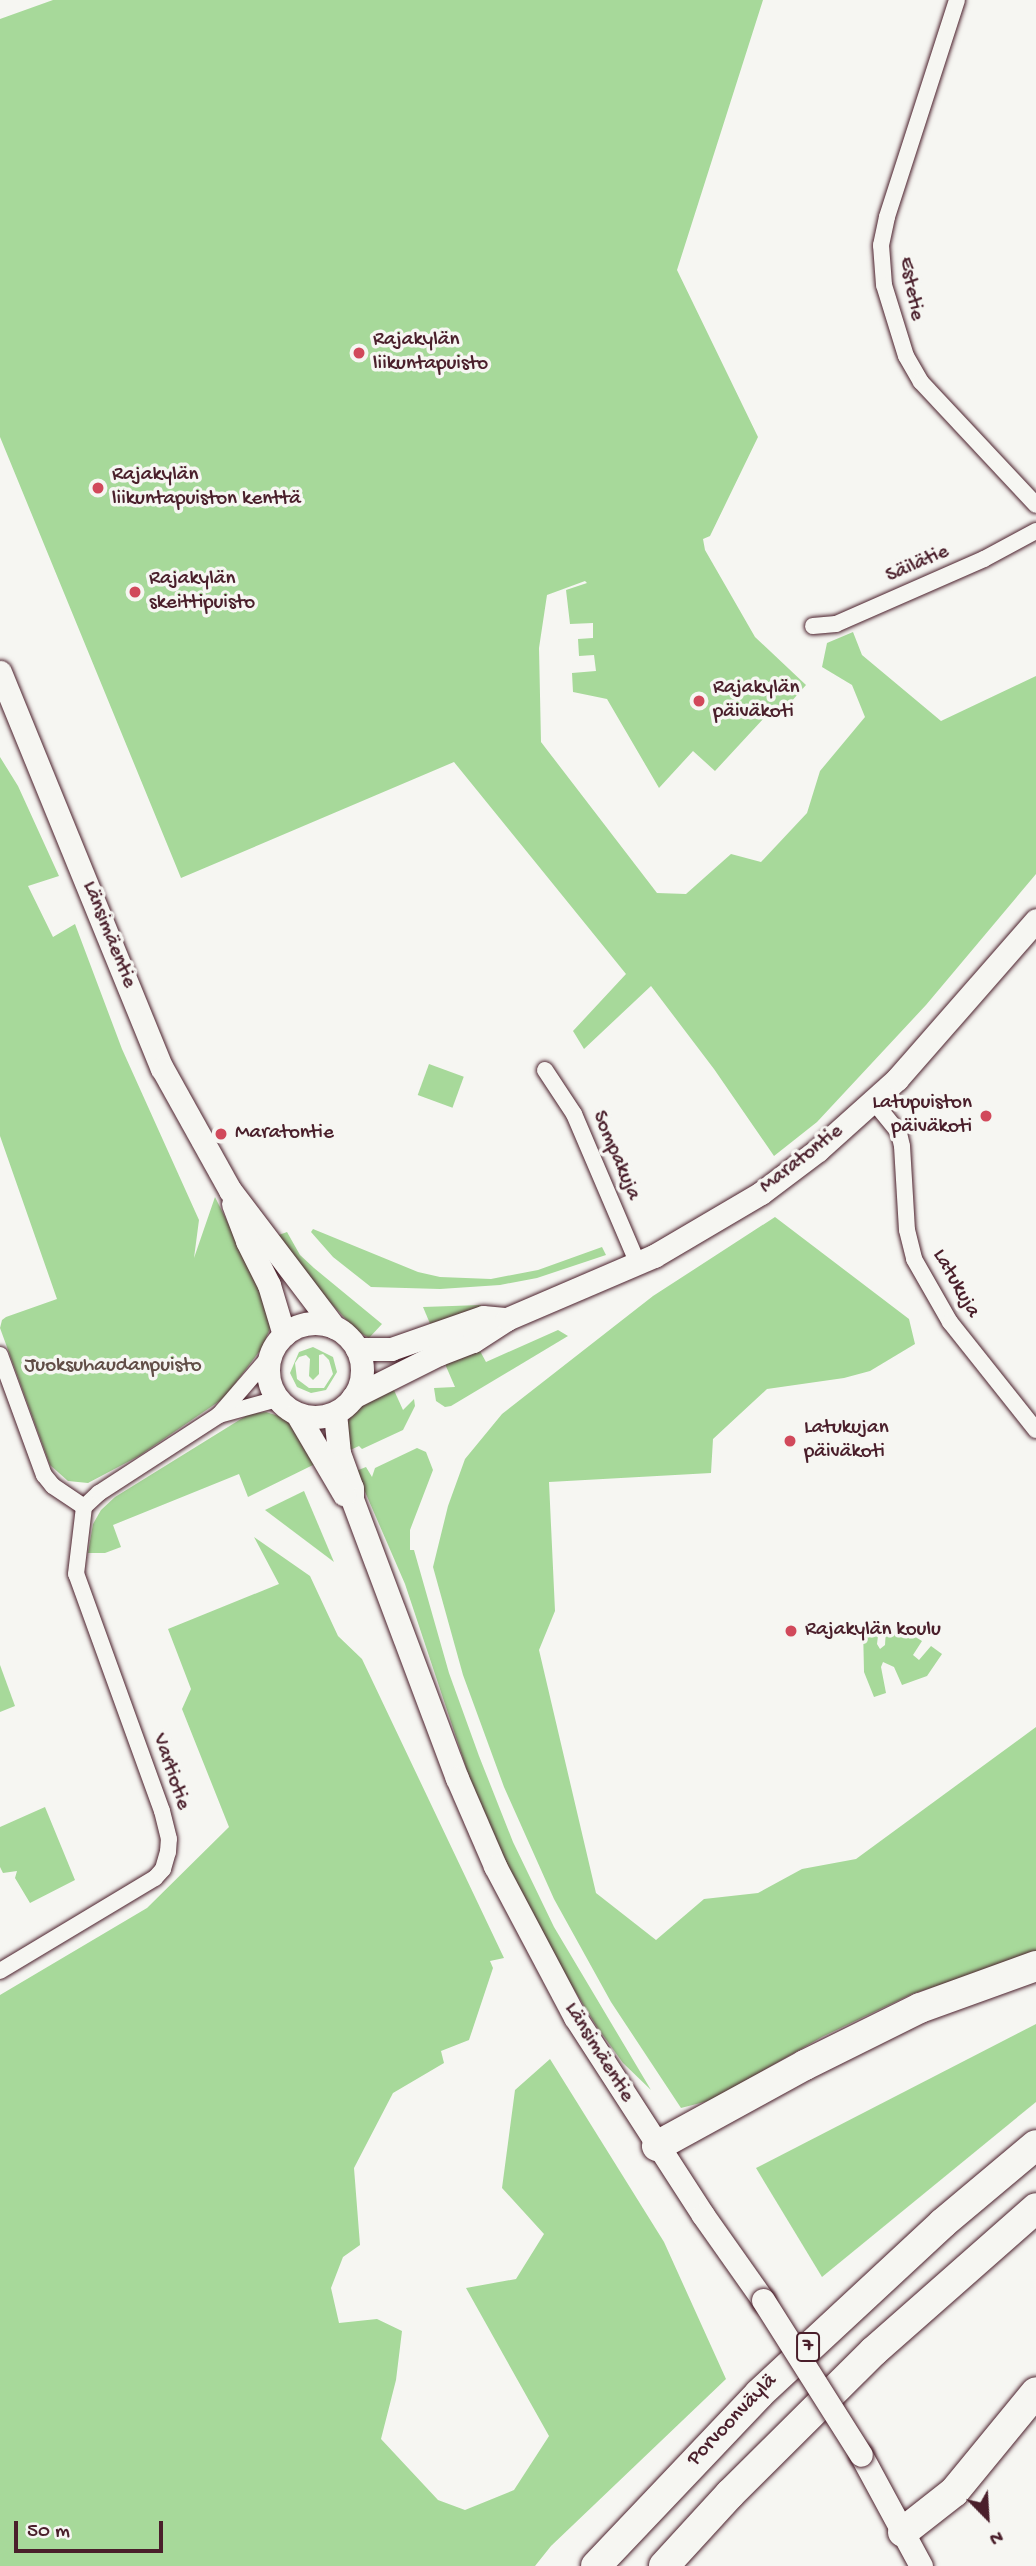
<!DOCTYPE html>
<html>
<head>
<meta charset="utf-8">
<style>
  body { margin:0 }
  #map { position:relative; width:1036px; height:2566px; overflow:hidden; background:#f6f6f2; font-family:"Gochi Hand",sans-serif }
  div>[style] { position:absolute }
  .green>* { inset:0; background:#a7d99a; transform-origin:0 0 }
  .roads { filter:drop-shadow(0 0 2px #4a1f2b) drop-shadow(0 0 2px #4a1f2b) }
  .street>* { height:16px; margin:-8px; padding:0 8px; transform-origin:8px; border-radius:8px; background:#f6f6f2 }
  .secondary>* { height:23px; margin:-11.5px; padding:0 11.5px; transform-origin:11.5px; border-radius:11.5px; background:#f6f6f2 }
  .secondary>.ring { margin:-11.5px; padding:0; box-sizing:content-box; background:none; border:23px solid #f6f6f2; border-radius:50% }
  .highway>* { height:30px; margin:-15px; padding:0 15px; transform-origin:15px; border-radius:15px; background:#f6f6f2 }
  .bridges { filter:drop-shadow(0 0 2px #4a1f2b) drop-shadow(0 0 2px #4a1f2b) }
  .secondary-bridge>* { height:23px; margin:-11.5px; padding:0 11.5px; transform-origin:11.5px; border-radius:11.5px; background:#f6f6f2 }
  .dots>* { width:19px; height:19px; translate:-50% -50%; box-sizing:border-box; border:4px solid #f6f6f2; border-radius:50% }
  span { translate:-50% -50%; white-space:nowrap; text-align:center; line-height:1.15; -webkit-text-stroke:7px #f6f6f2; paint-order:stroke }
  .shield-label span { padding:2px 5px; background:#f6f6f2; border:2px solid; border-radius:5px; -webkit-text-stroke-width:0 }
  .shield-label { font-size:19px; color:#4a1f2b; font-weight:700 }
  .street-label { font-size:21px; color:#4a1f2b }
  .poi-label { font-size:21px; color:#4a1f2b }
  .left { translate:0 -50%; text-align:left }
  .right { translate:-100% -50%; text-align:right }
  .park-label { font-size:21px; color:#614e47 }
  .north { position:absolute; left:952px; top:2482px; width:70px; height:70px; -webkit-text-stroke:5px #f6f6f2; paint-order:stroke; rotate:156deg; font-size:19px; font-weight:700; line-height:28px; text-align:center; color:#4a1f2b }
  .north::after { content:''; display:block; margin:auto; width:24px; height:32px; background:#4a1f2b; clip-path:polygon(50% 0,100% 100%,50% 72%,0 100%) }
  .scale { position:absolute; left:14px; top:2521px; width:149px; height:32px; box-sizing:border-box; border:4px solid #4a1f2b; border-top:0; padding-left:9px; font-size:21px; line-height:24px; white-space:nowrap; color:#4a1f2b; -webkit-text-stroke:5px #f6f6f2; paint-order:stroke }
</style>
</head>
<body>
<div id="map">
  <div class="green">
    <div style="clip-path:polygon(53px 0,763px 0,677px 270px,758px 437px,710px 536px,703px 539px,705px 550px,755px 637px,806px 685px,782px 712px,775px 706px,715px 771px,693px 751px,659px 788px,607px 699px,573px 692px,572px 673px,596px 671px,594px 655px,579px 656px,578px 639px,593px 638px,593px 623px,570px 624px,566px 590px,587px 583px,585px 581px,547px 595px,539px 648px,541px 742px,657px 893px,686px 894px,731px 854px,761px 862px,807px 813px,820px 771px,865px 717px,852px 685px,822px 667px,827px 643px,853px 632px,862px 655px,941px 721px,1036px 676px,1036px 874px,926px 1005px,817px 1122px,774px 1156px,714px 1069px,651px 986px,584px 1049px,573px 1031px,626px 974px,454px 762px,181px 878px,0 437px,0 19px)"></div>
    <div style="clip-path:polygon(0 757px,18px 786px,59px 876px,28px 886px,53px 937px,75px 924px,122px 1049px,199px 1220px,194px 1258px,215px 1197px,263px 1293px,271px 1326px,262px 1348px,224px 1398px,139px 1456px,88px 1483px,68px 1481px,50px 1465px,0 1328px,2px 1320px,6px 1317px,57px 1299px,0 1136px)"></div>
    <div style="left:429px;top:1064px;width:37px;height:33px;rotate:20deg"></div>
    <div style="clip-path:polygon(775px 1217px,909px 1319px,915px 1344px,870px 1371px,844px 1378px,767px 1389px,713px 1439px,711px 1473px,549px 1482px,555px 1611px,539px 1650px,596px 1893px,656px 1940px,704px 1899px,758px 1893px,802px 1869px,856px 1859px,1036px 1727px,1036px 1954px,912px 1994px,822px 2037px,712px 2100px,681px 2108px,611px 2002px,554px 1899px,504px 1787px,463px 1675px,433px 1567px,448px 1506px,465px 1459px,502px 1414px,653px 1296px)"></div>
    <div style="clip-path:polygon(313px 1229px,418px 1272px,440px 1277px,491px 1279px,538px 1270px,602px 1247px,606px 1255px,537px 1278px,500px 1285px,440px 1289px,371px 1287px,333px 1257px,311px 1232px)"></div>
    <div style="clip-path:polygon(287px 1232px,300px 1255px,314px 1268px,382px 1324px,369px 1338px,357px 1331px,294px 1264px,276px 1236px)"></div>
    <div style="clip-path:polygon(481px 1305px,481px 1309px,431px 1326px,423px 1307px)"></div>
    <div style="clip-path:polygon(558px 1330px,568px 1336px,451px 1406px,445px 1407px,436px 1401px,434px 1388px,455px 1387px,445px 1364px,480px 1351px,486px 1362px)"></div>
    <div style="clip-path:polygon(evenodd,313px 1347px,333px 1357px,337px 1372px,326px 1390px,311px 1393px,297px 1387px,290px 1373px,299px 1352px,313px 1347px,306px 1355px,310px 1359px,309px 1376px,313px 1380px,319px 1374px,319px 1355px,323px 1354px,329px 1360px,333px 1374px,324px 1388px,309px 1388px,297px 1379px,295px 1363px,299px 1357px,306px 1355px)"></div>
    <div style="clip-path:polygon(393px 1388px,403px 1410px,414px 1399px,415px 1406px,403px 1430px,362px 1449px,359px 1446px,346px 1452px,346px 1425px,354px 1411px,361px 1403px)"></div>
    <div style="clip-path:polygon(266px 1412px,285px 1418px,291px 1423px,315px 1464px,248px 1497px,239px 1474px,113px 1525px,121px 1547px,105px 1553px,88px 1553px,93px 1524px,101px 1510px,115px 1497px,249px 1414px)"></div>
    <div style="clip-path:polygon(417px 1448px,426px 1452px,433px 1470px,410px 1530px,410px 1550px,414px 1550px,449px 1673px,479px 1756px,513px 1842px,554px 1927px,651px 2090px,623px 2063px,597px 2027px,547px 1945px,495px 1843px,469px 1776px,405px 1584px,356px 1471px,366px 1467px,372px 1477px,375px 1468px)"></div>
    <div style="clip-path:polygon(304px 1491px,334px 1562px,265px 1510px)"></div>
    <div style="clip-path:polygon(254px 1537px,310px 1576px,338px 1636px,362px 1659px,504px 1958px,490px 1961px,493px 1968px,469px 2040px,441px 2051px,444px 2063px,393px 2093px,354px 2168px,360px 2245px,343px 2257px,331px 2288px,339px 2323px,377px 2319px,402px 2331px,396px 2380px,381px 2439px,438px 2500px,465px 2510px,514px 2490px,549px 2436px,466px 2288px,516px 2279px,544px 2234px,502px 2188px,515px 2090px,550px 2059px,664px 2242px,726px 2379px,551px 2546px,535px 2566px,0 2566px,0 1995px,147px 1908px,229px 1827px,182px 1709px,191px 1689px,168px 1629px,279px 1584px)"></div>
    <div style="clip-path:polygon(863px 1627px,879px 1628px,877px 1644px,880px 1649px,885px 1645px,886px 1629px,904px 1630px,922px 1641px,913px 1655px,919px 1660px,931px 1646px,942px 1654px,927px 1676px,902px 1685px,894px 1667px,883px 1662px,881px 1667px,886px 1693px,874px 1697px,864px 1672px)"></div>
    <div style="clip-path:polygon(0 1665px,15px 1706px,0 1712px)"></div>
    <div style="clip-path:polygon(45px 1807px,75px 1880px,30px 1903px,15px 1878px,17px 1871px,3px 1873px,0 1867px,0 1827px)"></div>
    <div style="clip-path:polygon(1036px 2024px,1036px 2102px,822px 2277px,756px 2168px)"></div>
  </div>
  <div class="roads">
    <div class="street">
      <div style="left:957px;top:0;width:228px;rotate:107.9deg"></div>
      <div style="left:887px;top:217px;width:29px;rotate:102deg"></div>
      <div style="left:881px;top:245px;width:40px;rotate:85.7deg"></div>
      <div style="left:884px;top:285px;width:74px;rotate:72.8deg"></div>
      <div style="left:906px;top:356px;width:30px;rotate:60deg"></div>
      <div style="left:921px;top:382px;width:168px;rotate:46.9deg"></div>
      <div style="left:813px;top:626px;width:23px;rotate:-5deg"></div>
      <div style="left:836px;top:624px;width:162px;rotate:-23.7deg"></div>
      <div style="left:984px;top:559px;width:59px;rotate:-28.3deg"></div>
      <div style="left:545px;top:1070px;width:53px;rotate:56.6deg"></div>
      <div style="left:574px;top:1114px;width:163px;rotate:66.9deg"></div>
      <div style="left:874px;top:1102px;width:40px;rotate:51deg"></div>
      <div style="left:899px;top:1133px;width:13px;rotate:77deg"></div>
      <div style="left:902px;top:1146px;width:84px;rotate:86.6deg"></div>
      <div style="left:907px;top:1230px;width:30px;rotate:76deg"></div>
      <div style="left:914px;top:1259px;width:73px;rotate:60.3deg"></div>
      <div style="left:950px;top:1322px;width:138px;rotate:51.5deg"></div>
      <div style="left:0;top:1355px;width:128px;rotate:69.9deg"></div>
      <div style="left:44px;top:1475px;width:14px;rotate:51deg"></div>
      <div style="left:53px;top:1486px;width:37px;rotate:34deg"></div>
      <div style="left:219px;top:1415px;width:60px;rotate:-15.4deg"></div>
      <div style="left:0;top:1971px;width:181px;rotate:-31deg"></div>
      <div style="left:155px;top:1878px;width:12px;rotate:-48deg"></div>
      <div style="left:163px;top:1869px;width:18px;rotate:-74deg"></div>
      <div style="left:168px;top:1852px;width:13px;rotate:-86deg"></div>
      <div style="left:169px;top:1839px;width:29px;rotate:-104deg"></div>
      <div style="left:162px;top:1811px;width:252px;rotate:-109.9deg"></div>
      <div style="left:76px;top:1574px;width:67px;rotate:-83.2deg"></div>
      <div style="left:84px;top:1507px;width:21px;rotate:-43deg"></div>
      <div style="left:99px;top:1493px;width:143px;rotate:-33deg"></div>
      <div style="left:219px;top:1415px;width:78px;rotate:-49.2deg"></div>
    </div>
    <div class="secondary">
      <div style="left:0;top:672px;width:428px;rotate:67.8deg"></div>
      <div style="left:162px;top:1068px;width:140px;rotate:60.9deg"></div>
      <div style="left:230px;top:1190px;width:172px;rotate:52.8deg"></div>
      <div style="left:233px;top:1204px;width:40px;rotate:69deg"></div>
      <div style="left:247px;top:1241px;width:49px;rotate:63.4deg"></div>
      <div style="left:269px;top:1285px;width:52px;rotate:73.3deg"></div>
      <div class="ring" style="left:268px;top:1323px;width:71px;height:71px"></div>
      <div style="left:357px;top:1349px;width:34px"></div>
      <div style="left:391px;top:1349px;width:97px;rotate:-19.2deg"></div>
      <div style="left:483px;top:1317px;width:24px;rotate:5deg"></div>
      <div style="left:353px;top:1397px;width:96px;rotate:-26.6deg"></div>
      <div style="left:439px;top:1354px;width:36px;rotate:-21deg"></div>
      <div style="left:473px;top:1341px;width:40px;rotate:-32.9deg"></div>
      <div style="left:507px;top:1319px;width:160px;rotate:-23.2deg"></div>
      <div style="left:654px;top:1256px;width:124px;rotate:-30.5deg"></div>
      <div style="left:761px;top:1193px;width:71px;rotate:-37deg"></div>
      <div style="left:818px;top:1150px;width:106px;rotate:-41.9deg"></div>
      <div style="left:897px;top:1079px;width:211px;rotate:-48.8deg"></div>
      <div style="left:335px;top:1413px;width:40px;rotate:84.3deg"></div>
      <div style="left:339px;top:1453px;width:37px;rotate:70deg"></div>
      <div style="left:352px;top:1488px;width:11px;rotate:90deg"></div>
      <div style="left:352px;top:1499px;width:298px;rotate:69.4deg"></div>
      <div style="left:457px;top:1778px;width:96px;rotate:66.6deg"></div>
      <div style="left:495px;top:1866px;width:171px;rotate:62.1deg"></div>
      <div style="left:575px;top:2017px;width:236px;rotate:57.1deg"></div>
      <div style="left:703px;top:2215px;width:104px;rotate:54.8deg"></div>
      <div style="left:297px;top:1414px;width:93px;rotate:59.6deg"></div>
      <div style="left:861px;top:2455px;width:126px;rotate:61.6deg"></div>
    </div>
    <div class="highway">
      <div style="left:657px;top:2146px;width:169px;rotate:-28.7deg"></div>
      <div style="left:805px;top:2065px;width:128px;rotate:-26.4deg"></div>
      <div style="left:920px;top:2008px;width:123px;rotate:-19.9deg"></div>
      <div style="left:903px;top:2532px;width:65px;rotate:-38.1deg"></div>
      <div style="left:954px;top:2492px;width:129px;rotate:-50.6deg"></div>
      <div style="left:596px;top:2566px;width:237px;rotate:-46.5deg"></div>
      <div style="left:759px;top:2394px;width:251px;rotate:-42.9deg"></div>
      <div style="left:943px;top:2223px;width:121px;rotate:-40deg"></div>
      <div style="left:664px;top:2566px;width:98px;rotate:-47.5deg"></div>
      <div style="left:730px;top:2494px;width:203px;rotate:-44.8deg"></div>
      <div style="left:874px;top:2351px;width:216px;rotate:-41.4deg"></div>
    </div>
  </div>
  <div class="bridges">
    <div class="secondary-bridge">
      <div style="left:763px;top:2300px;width:183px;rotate:57.7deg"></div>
    </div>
  </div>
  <div class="dots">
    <div style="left:359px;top:353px;background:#d1495b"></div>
    <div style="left:98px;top:488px;background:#d1495b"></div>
    <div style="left:135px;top:592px;background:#d1495b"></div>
    <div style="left:699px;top:701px;background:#d1495b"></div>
    <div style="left:986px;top:1116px;background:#d1495b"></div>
    <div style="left:221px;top:1134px;background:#d1495b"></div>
    <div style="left:790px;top:1441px;background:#d1495b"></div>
    <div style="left:791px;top:1631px;background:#d1495b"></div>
  </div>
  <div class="shield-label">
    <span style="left:808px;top:2347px">7</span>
  </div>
  <div class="street-label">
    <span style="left:910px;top:289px;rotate:79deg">Estetie</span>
    <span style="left:918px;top:565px;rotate:-24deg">Säilätie</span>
    <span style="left:108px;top:935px;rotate:68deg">Länsimäentie</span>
    <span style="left:615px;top:1156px;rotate:67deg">Sompakuja</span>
    <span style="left:802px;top:1160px;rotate:-38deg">Maratontie</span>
    <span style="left:955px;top:1284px;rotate:60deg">Latukuja</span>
    <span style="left:170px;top:1772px;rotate:71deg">Vartiotie</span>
    <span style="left:598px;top:2053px;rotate:58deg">Länsimäentie</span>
    <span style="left:733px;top:2421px;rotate:-46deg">Porvoonväylä</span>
  </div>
  <div class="poi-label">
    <span class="left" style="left:373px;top:353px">Rajakylän<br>liikuntapuisto</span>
    <span class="left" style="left:112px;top:488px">Rajakylän<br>liikuntapuiston kenttä</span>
    <span class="left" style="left:149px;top:592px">Rajakylän<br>skeittipuisto</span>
    <span class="left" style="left:713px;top:701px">Rajakylän<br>päiväkoti</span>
    <span class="right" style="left:972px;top:1116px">Latupuiston<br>päiväkoti</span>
    <span class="left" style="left:235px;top:1134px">Maratontie</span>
    <span class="left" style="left:804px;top:1441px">Latukujan<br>päiväkoti</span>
    <span class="left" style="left:805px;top:1631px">Rajakylän koulu</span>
  </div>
  <div class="park-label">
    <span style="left:113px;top:1367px">Juoksuhaudanpuisto</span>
  </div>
  <div class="north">N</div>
  <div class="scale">50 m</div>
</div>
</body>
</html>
